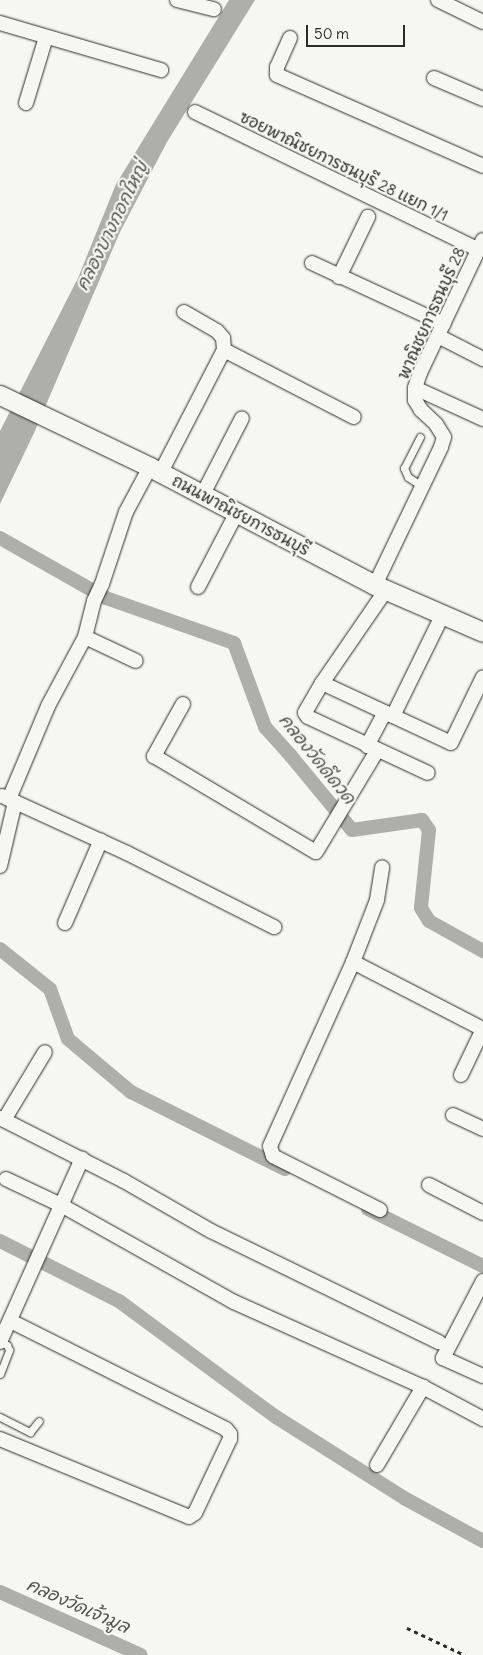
<!DOCTYPE html>
<html>
<head>
<meta charset="utf-8">
<style>
  body { margin:0 }
  #map { position:relative; width:483px; height:1655px; overflow:hidden; background:#f6f6f2; font-family:Delius,"Playpen Sans Thai",sans-serif }
  div>[style] { position:absolute }
  .water>* { inset:0; background:#aeaeab }
  .canal>* { height:14px; margin:-7px; padding:0 7px; transform-origin:7px; border-radius:7px; background:#aeaeab }
  .path>* { height:2.5px; margin-top:-1.25px; transform-origin:0; background:repeating-linear-gradient(90deg,#2b2b2b 0 4px,transparent 0 8px) }
  .roads { filter:drop-shadow(0 0 1px #2b2b2b) drop-shadow(0 0 1px #2b2b2b) }
  .service>* { height:7px; margin:-3.5px; padding:0 3.5px; transform-origin:3.5px; border-radius:3.5px; background:#f6f6f2 }
  .minor>* { height:14px; margin:-7px; padding:0 7px; transform-origin:7px; border-radius:7px; background:#f6f6f2 }
  .secondary>* { height:19px; margin:-9.5px; padding:0 9.5px; transform-origin:9.5px; border-radius:9.5px; background:#f6f6f2 }
  span { translate:-50% -50%; white-space:nowrap; text-align:center; line-height:1.15; -webkit-text-stroke:4.5px #f6f6f2; paint-order:stroke }
  .street-label { font-size:16px; color:#2b2b2b }
  .water-label { font-size:18px; color:#525251; font-style:italic }
  .scale { position:absolute; left:306px; top:25px; width:99px; height:22px; box-sizing:border-box; border:2px solid #2b2b2b; border-top:0; padding-left:6px; font-size:15px; line-height:18px; white-space:nowrap; color:#2b2b2b; -webkit-text-stroke:4px #f6f6f2; paint-order:stroke }
</style>
</head>
<body>
<div id="map">
  <div class="water">
    <div style="clip-path:polygon(229px 0,255px 0,167px 142px,120px 232px,34px 433px,0 504px,0 431px,78px 278px,116px 184px)"></div>
  </div>
  <div class="canal">
    <div style="left:0;top:538px;width:122px;rotate:29.5deg"></div>
    <div style="left:106px;top:598px;width:136px;rotate:19.4deg"></div>
    <div style="left:234px;top:643px;width:90px;rotate:69.7deg"></div>
    <div style="left:265px;top:727px;width:39px;rotate:48deg"></div>
    <div style="left:291px;top:756px;width:96px;rotate:50.5deg"></div>
    <div style="left:352px;top:830px;width:71px;rotate:-8.1deg"></div>
    <div style="left:422px;top:820px;width:12px;rotate:55deg"></div>
    <div style="left:429px;top:830px;width:78px;rotate:95.9deg"></div>
    <div style="left:421px;top:908px;width:15px;rotate:58deg"></div>
    <div style="left:429px;top:921px;width:62px;rotate:29.1deg"></div>
    <div style="left:0;top:949px;width:64px;rotate:38.7deg"></div>
    <div style="left:50px;top:989px;width:53px;rotate:70.2deg"></div>
    <div style="left:68px;top:1039px;width:82px;rotate:40.1deg"></div>
    <div style="left:131px;top:1092px;width:172px;rotate:26.6deg"></div>
    <div style="left:368px;top:1209px;width:128px;rotate:26.4deg"></div>
    <div style="left:0;top:1241px;width:133px;rotate:26.8deg"></div>
    <div style="left:119px;top:1301px;width:195px;rotate:36.5deg"></div>
    <div style="left:276px;top:1417px;width:151px;rotate:32.3deg"></div>
    <div style="left:404px;top:1498px;width:90px;rotate:28.6deg"></div>
    <div style="left:0;top:1592px;width:154px;rotate:24.1deg"></div>
  </div>
  <div class="path">
    <div style="left:407px;top:1628px;width:64px;rotate:25deg"></div>
  </div>
  <div class="roads">
    <div class="service">
      <div style="left:420px;top:437px;width:35px;rotate:117deg"></div>
      <div style="left:404px;top:468px;width:10px;rotate:66deg"></div>
      <div style="left:408px;top:477px;width:17px;rotate:33deg"></div>
      <div style="left:0;top:1374px;width:26px;rotate:-69deg"></div>
      <div style="left:9px;top:1350px;width:5px;rotate:-112deg"></div>
      <div style="left:7px;top:1345px;width:8px;rotate:-150deg"></div>
      <div style="left:0;top:1417px;width:34px;rotate:27deg"></div>
      <div style="left:30px;top:1432px;width:14px;rotate:-51deg"></div>
    </div>
    <div class="minor">
      <div style="left:177px;top:0;width:38px;rotate:14deg"></div>
      <div style="left:438px;top:0;width:50px;rotate:26.1deg"></div>
      <div style="left:0;top:23px;width:168px;rotate:16.3deg"></div>
      <div style="left:290px;top:38px;width:32px;rotate:114deg"></div>
      <div style="left:277px;top:67px;width:8px;rotate:90deg"></div>
      <div style="left:277px;top:75px;width:225px;rotate:23.8deg"></div>
      <div style="left:434px;top:78px;width:53px;rotate:23.2deg"></div>
      <div style="left:26px;top:103px;width:69px;rotate:-73.1deg"></div>
      <div style="left:195px;top:112px;width:316px;rotate:25.9deg"></div>
      <div style="left:312px;top:263px;width:145px;rotate:24.8deg"></div>
      <div style="left:339px;top:277px;width:67px;rotate:-64.2deg"></div>
      <div style="left:184px;top:312px;width:38px;rotate:30deg"></div>
      <div style="left:217px;top:331px;width:9px;rotate:49deg"></div>
      <div style="left:223px;top:338px;width:12px;rotate:85deg"></div>
      <div style="left:438px;top:336px;width:51px;rotate:27.1deg"></div>
      <div style="left:415px;top:388px;width:75px;rotate:24.5deg"></div>
      <div style="left:161px;top:472px;width:137px;rotate:-62.7deg"></div>
      <div style="left:224px;top:350px;width:146px;rotate:27.3deg"></div>
      <div style="left:203px;top:494px;width:85px;rotate:-62.8deg"></div>
      <div style="left:375px;top:585px;width:153px;rotate:-64.4deg"></div>
      <div style="left:441px;top:447px;width:10px;rotate:-73deg"></div>
      <div style="left:444px;top:437px;width:15px;rotate:-122deg"></div>
      <div style="left:436px;top:424px;width:21px;rotate:-137deg"></div>
      <div style="left:421px;top:410px;width:12px;rotate:-121deg"></div>
      <div style="left:415px;top:400px;width:12px;rotate:-90deg"></div>
      <div style="left:415px;top:388px;width:16px;rotate:-72deg"></div>
      <div style="left:420px;top:373px;width:147px;rotate:-64.7deg"></div>
      <div style="left:198px;top:587px;width:85px;rotate:-62.5deg"></div>
      <div style="left:386px;top:590px;width:113px;rotate:124.5deg"></div>
      <div style="left:322px;top:683px;width:34px;rotate:120deg"></div>
      <div style="left:305px;top:713px;width:5px;rotate:53deg"></div>
      <div style="left:308px;top:717px;width:132px;rotate:25deg"></div>
      <div style="left:85px;top:637px;width:56px;rotate:25.2deg"></div>
      <div style="left:322px;top:683px;width:142px;rotate:24.9deg"></div>
      <div style="left:451px;top:743px;width:73px;rotate:-64.1deg"></div>
      <div style="left:183px;top:704px;width:60px;rotate:119.1deg"></div>
      <div style="left:154px;top:756px;width:188px;rotate:30.7deg"></div>
      <div style="left:316px;top:852px;width:118px;rotate:-58.9deg"></div>
      <div style="left:393px;top:716px;width:114px;rotate:-63.9deg"></div>
      <div style="left:367px;top:746px;width:38px;rotate:-62deg"></div>
      <div style="left:2px;top:796px;width:137px;rotate:24.5deg"></div>
      <div style="left:127px;top:853px;width:165px;rotate:26.7deg"></div>
      <div style="left:9px;top:799px;width:101px;rotate:-67.2deg"></div>
      <div style="left:48px;top:706px;width:78px;rotate:-61.8deg"></div>
      <div style="left:85px;top:637px;width:37px;rotate:-76deg"></div>
      <div style="left:94px;top:601px;width:19px;rotate:-65deg"></div>
      <div style="left:102px;top:584px;width:76px;rotate:-71.6deg"></div>
      <div style="left:126px;top:512px;width:51px;rotate:-61.9deg"></div>
      <div style="left:0;top:866px;width:66px;rotate:-76.8deg"></div>
      <div style="left:65px;top:923px;width:90px;rotate:-66.6deg"></div>
      <div style="left:353px;top:962px;width:146px;rotate:27.3deg"></div>
      <div style="left:461px;top:1075px;width:51px;rotate:-64.4deg"></div>
      <div style="left:453px;top:1115px;width:33px;rotate:25deg"></div>
      <div style="left:0;top:1118px;width:139px;rotate:26.9deg"></div>
      <div style="left:124px;top:1181px;width:100px;rotate:29.9deg"></div>
      <div style="left:211px;top:1231px;width:254px;rotate:26deg"></div>
      <div style="left:4px;top:1120px;width:79px;rotate:-58.9deg"></div>
      <div style="left:6px;top:1179px;width:61px;rotate:25.3deg"></div>
      <div style="left:61px;top:1205px;width:198px;rotate:29.3deg"></div>
      <div style="left:234px;top:1302px;width:207px;rotate:24.2deg"></div>
      <div style="left:423px;top:1387px;width:68px;rotate:28.1deg"></div>
      <div style="left:429px;top:1185px;width:61px;rotate:27.4deg"></div>
      <div style="left:380px;top:1210px;width:120px;rotate:-153.2deg"></div>
      <div style="left:273px;top:1156px;width:10px;rotate:-107deg"></div>
      <div style="left:270px;top:1146px;width:202px;rotate:-65.7deg"></div>
      <div style="left:353px;top:962px;width:66px;rotate:-68.8deg"></div>
      <div style="left:377px;top:900px;width:33px;rotate:-81deg"></div>
      <div style="left:483px;top:1281px;width:87px;rotate:117.5deg"></div>
      <div style="left:443px;top:1358px;width:44px;rotate:24.2deg"></div>
      <div style="left:0;top:1342px;width:201px;rotate:-65.9deg"></div>
      <div style="left:0;top:1439px;width:204px;rotate:22.4deg"></div>
      <div style="left:189px;top:1517px;width:7px;rotate:-34deg"></div>
      <div style="left:195px;top:1513px;width:82px;rotate:-64.7deg"></div>
      <div style="left:230px;top:1439px;width:5px;rotate:-90deg"></div>
      <div style="left:230px;top:1434px;width:6px;rotate:-129deg"></div>
      <div style="left:226px;top:1429px;width:241px;rotate:-153.4deg"></div>
      <div style="left:377px;top:1465px;width:91px;rotate:-59.5deg"></div>
    </div>
    <div class="secondary">
      <div style="left:0;top:395px;width:166px;rotate:25.6deg"></div>
      <div style="left:150px;top:467px;width:254px;rotate:27.7deg"></div>
      <div style="left:375px;top:585px;width:118px;rotate:23.5deg"></div>
    </div>
  </div>
  <div class="street-label">
    <span style="left:344px;top:166px;rotate:26deg">ซอยพาณิชยการธนบุรี 28 แยก 1/1</span>
    <span style="left:431px;top:313px;rotate:-66deg">พาณิชยการธนบุรี 28</span>
    <span style="left:241px;top:515px;rotate:28deg">ถนนพาณิชยการธนบุรี</span>
  </div>
  <div class="water-label">
    <span style="left:112px;top:226px;rotate:-64deg">คลองบางกอกใหญ่</span>
    <span style="left:317px;top:759px;rotate:51deg">คลองวัดดีดวด</span>
    <span style="left:78px;top:1606px;rotate:24deg">คลองวัดเจ้ามูล</span>
  </div>
  <div class="scale">50 m</div>
</div>
</body>
</html>
